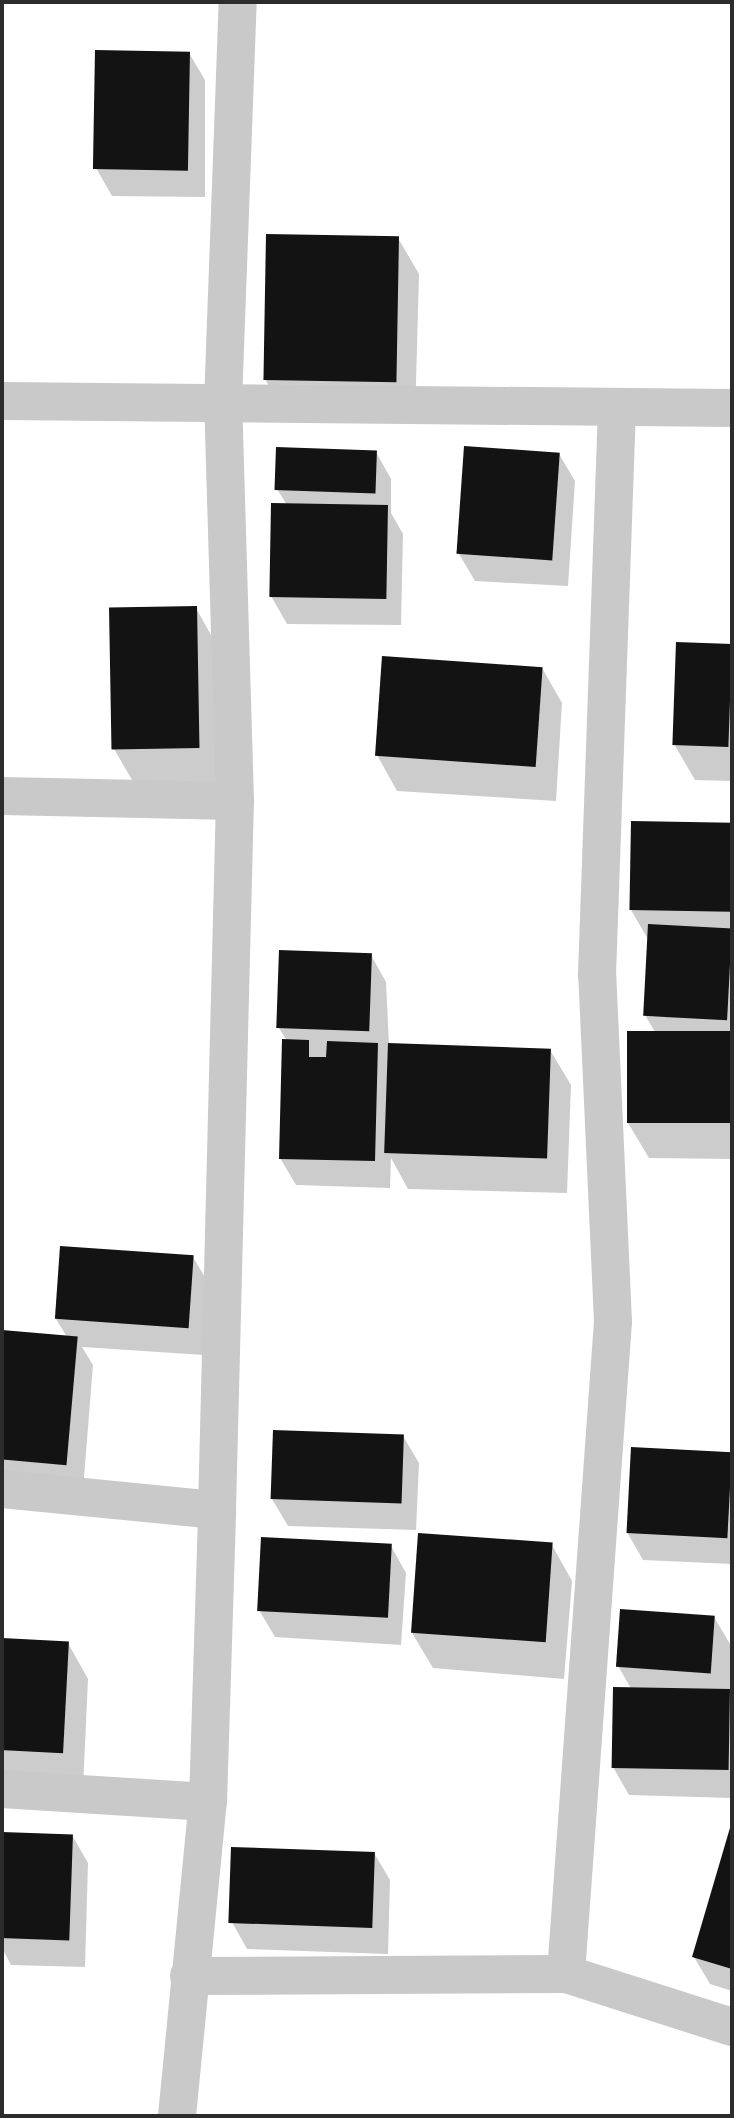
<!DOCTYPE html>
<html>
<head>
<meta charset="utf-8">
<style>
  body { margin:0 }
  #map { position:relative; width:734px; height:2118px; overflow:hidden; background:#fff; font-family:Barlow,sans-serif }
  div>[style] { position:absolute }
  .shadow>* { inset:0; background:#0003 }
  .building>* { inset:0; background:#131313; transform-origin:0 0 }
  .street>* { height:38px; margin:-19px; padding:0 19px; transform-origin:19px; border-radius:19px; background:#c9c9c9 }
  span { translate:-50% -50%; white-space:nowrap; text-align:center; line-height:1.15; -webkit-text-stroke:7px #fff; paint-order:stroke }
  .frame { position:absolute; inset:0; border:4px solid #2c2c2c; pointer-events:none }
</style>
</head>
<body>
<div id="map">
  <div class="shadow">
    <div style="clip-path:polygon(189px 53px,205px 80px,205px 197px,112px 196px,96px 168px)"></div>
    <div style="clip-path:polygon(398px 238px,419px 274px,415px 418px,285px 415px,265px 379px)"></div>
    <div style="clip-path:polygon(376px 452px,391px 479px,391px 513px,403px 534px,401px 625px,287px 624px,271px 596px,287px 505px,277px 489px)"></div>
    <div style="clip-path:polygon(559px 454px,575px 481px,568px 586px,475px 581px,459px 554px)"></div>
    <div style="clip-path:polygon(196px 608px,216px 644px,219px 783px,135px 785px,114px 749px)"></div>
    <div style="clip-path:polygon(678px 643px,732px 646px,732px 781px,695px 780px,674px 744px)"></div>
    <div style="clip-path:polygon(542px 668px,562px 703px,556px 801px,397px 791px,377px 755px)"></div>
    <div style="clip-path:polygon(633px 822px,732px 825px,732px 1159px,649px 1158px,628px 1123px,655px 1032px,645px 1015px,649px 941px,631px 910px)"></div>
    <div style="clip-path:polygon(371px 955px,386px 982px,390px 1066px,550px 1050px,571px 1085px,567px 1193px,408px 1189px,391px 1158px,390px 1188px,296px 1185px,280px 1158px,287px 1041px,279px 1028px)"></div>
    <div style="clip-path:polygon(193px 1257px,209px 1284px,204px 1355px,82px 1347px,93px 1365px,83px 1490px,2px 1484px,2px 1332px,67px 1337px,56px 1319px)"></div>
    <div style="clip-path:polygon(403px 1436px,419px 1463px,416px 1530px,288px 1526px,272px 1499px)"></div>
    <div style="clip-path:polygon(632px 1449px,732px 1454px,732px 1564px,643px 1560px,627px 1532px)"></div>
    <div style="clip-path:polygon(552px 1545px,572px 1581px,564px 1679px,433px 1668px,412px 1633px)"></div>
    <div style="clip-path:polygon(391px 1546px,406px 1573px,401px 1645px,275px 1637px,259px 1610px)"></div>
    <div style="clip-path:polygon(714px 1617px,730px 1644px,732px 1798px,629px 1795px,613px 1767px,632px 1690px,618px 1666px)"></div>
    <div style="clip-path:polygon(2px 1640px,68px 1643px,88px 1679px,83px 1788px,2px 1784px)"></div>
    <div style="clip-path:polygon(731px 1827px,732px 1827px,732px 1991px,710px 1984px,694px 1957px)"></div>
    <div style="clip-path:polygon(2px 1834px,72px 1835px,88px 1863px,85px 1967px,11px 1965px,2px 1948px)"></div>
    <div style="clip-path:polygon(374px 1853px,390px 1880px,388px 1954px,247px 1949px,232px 1922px)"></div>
  </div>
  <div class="building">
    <div style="left:95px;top:50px;width:95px;height:119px;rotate:1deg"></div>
    <div style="left:266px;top:234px;width:133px;height:146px;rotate:1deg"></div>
    <div style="left:464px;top:446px;width:96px;height:108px;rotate:4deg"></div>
    <div style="left:276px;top:447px;width:101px;height:43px;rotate:2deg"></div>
    <div style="left:271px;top:503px;width:117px;height:94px;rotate:1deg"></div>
    <div style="left:197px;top:606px;width:142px;height:88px;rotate:89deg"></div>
    <div style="left:676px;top:642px;width:56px;height:103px;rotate:2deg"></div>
    <div style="left:382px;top:656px;width:161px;height:100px;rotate:4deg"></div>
    <div style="left:631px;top:821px;width:101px;height:89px;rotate:1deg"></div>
    <div style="left:648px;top:924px;width:84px;height:92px;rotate:3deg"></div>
    <div style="left:279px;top:950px;width:93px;height:78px;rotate:2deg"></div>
    <div style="left:627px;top:1031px;width:105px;height:92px"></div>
    <div style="clip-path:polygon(282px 1039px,309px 1040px,309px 1057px,326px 1057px,327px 1041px,378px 1043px,375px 1161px,279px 1159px)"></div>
    <div style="left:388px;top:1043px;width:163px;height:110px;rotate:2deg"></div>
    <div style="left:60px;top:1246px;width:134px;height:73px;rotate:4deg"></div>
    <div style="left:2px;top:1330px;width:76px;height:129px;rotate:5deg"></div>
    <div style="left:273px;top:1430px;width:131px;height:69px;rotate:2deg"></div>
    <div style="left:631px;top:1447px;width:101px;height:86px;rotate:3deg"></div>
    <div style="left:418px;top:1533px;width:135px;height:100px;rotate:4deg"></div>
    <div style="left:261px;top:1537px;width:131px;height:74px;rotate:3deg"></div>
    <div style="left:620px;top:1609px;width:95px;height:58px;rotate:4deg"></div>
    <div style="left:2px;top:1638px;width:67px;height:112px;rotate:3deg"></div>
    <div style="left:613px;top:1687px;width:117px;height:81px;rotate:1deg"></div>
    <div style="clip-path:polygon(732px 1821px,732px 1969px,692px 1957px)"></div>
    <div style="left:2px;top:1832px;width:71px;height:106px;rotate:2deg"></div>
    <div style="left:231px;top:1847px;width:144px;height:76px;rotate:2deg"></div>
  </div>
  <div class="street">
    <div style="left:2px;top:401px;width:730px;rotate:0.55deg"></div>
    <div style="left:2px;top:796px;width:233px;rotate:1.2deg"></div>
    <div style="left:2px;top:1489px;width:216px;rotate:5.6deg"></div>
    <div style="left:2px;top:1789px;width:206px;rotate:3.6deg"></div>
    <div style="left:566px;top:1974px;width:654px;rotate:-85.88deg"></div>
    <div style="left:613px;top:1322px;width:347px;rotate:-92.6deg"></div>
    <div style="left:597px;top:975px;width:568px;rotate:-87.98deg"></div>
    <div style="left:189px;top:1976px;width:377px;rotate:-0.3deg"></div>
    <div style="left:566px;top:1974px;width:174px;rotate:17.7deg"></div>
    <div style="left:177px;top:2116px;width:316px;rotate:-84.4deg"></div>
    <div style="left:208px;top:1802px;width:292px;rotate:-88.2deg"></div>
    <div style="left:217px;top:1510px;width:709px;rotate:-88.55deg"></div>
    <div style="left:235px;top:801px;width:398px;rotate:-91.7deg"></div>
    <div style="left:223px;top:403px;width:401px;rotate:-87.9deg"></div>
  </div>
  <div class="frame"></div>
</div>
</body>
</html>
